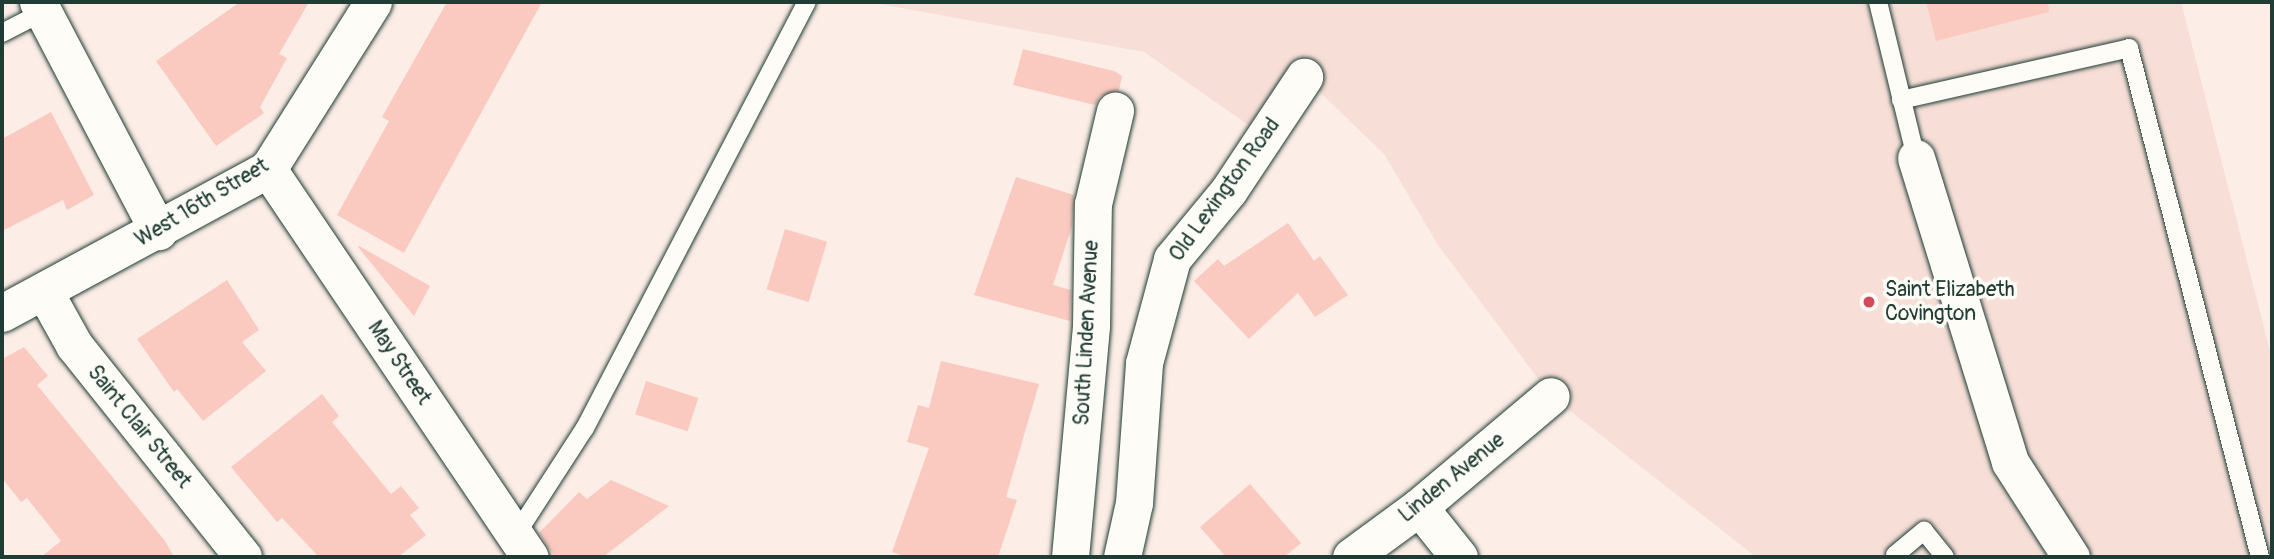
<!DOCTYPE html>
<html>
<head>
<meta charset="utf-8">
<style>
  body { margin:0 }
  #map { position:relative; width:2274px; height:559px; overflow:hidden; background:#fcede6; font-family:Pangolin,sans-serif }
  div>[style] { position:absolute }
  .built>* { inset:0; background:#f7dfd8 }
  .building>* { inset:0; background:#facac0; transform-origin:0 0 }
  .roads { filter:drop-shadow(0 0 2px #1f3d34) drop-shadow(0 0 2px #1f3d34) }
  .lane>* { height:18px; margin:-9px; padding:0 9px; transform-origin:9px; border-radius:9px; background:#fdfcf7 }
  .street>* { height:37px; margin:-18.5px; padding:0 18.5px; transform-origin:18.5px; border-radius:18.5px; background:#fdfcf7 }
  .dots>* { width:19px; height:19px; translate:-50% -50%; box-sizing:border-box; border:4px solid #fdfcf7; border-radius:50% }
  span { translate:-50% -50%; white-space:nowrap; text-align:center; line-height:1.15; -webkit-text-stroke:7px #fdfcf7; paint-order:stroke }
  .street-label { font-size:21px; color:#1f3d34 }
  .poi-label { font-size:21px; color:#1f3d34 }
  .left { translate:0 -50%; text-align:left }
  .frame { position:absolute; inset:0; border:4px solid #1f3d34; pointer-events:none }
</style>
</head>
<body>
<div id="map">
  <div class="built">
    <div style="clip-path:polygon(868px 2px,2181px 2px,2272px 359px,2272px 557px,1756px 557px,1551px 396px,1438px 245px,1384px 154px,1304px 77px,1264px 136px,1144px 52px)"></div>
  </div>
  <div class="building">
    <div style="clip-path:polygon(240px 2px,309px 2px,279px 54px,287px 58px,260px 107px,264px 113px,216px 146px,156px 61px)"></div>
    <div style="clip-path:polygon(447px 2px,542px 2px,404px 253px,337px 215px,389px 121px,382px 117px)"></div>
    <div style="clip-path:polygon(1926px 2px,2048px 2px,2049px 12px,1936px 41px)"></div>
    <div style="clip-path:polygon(1023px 49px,1114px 71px,1122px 76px,1119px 91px,1100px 96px,1095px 105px,1013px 85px)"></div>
    <div style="clip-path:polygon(51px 112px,94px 195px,67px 210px,63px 200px,2px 231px,2px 139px)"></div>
    <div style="clip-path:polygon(1016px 177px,1074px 195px,1072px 226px,1053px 285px,1071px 290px,1070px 321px,974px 295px)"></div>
    <div style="clip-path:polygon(1288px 223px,1314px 261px,1320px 256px,1348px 295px,1315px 317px,1298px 293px,1249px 339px,1194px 281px,1218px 259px,1224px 266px)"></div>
    <div style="left:785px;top:229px;width:44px;height:63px;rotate:17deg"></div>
    <div style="clip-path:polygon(359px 246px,430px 286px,414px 316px,358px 247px)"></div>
    <div style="clip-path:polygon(227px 280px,259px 330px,242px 342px,266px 371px,203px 421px,177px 389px,174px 392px,137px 339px)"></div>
    <div style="clip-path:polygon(24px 347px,48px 376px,37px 385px,165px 541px,174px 557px,41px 557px,61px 541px,27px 498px,21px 502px,2px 478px,2px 359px)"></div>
    <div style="clip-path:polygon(941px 361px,1039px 384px,1006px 497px,1017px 500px,998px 557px,907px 557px,892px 552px,929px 448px,907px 442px,918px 405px,929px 408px)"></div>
    <div style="left:646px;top:381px;width:55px;height:35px;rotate:18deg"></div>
    <div style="clip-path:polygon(322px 394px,339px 416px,332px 422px,391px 494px,401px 486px,419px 508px,410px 515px,426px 535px,398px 557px,319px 557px,282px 518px,277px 522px,231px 467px)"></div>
    <div style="clip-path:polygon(611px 480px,669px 506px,603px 557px,555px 557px,539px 533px,579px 492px,587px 499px)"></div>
    <div style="clip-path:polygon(1250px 484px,1301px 543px,1284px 557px,1226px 557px,1200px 527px)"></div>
  </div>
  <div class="roads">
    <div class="lane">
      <div style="left:1878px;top:2px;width:161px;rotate:76.3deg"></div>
      <div style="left:2px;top:33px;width:46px;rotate:-27.1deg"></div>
      <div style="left:1901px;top:100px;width:234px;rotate:-12.8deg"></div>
      <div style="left:2129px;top:48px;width:526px;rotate:75.57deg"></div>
      <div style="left:515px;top:536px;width:129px;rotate:-57.1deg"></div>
      <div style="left:585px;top:428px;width:480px;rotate:-62.5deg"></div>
      <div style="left:1895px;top:555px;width:38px;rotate:-40deg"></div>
      <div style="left:1924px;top:531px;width:33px;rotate:51deg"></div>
    </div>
    <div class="street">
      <div style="left:38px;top:2px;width:259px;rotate:62.3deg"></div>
      <div style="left:1916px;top:158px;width:318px;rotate:72.8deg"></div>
      <div style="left:2010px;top:462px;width:113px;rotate:57.3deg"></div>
      <div style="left:268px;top:169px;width:468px;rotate:56deg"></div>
      <div style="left:44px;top:291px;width:62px;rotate:60.9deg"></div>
      <div style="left:74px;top:345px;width:271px;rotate:51.4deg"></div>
      <div style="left:2px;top:313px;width:302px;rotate:-28.4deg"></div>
      <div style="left:268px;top:169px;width:197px;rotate:-57.8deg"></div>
      <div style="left:1419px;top:507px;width:64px;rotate:51.3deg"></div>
      <div style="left:1070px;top:557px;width:232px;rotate:-84.8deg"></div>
      <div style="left:1091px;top:326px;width:122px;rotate:-89.1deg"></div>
      <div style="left:1093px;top:204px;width:96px;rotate:-76.7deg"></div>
      <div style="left:1122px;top:557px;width:55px;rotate:-77.5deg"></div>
      <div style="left:1134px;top:503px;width:140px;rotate:-85.9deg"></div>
      <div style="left:1144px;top:363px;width:108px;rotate:-74.9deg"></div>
      <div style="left:1172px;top:259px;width:89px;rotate:-50.4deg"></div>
      <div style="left:1229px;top:190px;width:136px;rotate:-56.4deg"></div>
      <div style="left:1351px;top:557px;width:84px;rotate:-36.3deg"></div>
      <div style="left:1419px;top:507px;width:172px;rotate:-40.1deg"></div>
    </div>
  </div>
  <div class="dots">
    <div style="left:1869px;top:302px;background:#d1495b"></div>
  </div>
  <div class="street-label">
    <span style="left:1225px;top:190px;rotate:-54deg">Old Lexington Road</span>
    <span style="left:202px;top:203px;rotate:-31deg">West 16th Street</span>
    <span style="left:1087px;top:333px;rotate:-87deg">South Linden Avenue</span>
    <span style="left:399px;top:363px;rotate:56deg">May Street</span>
    <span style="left:139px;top:427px;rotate:51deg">Saint Clair Street</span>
    <span style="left:1452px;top:478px;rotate:-39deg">Linden Avenue</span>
  </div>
  <div class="poi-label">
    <span class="left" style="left:1885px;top:302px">Saint Elizabeth<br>Covington</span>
  </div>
  <div class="frame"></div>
</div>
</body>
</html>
